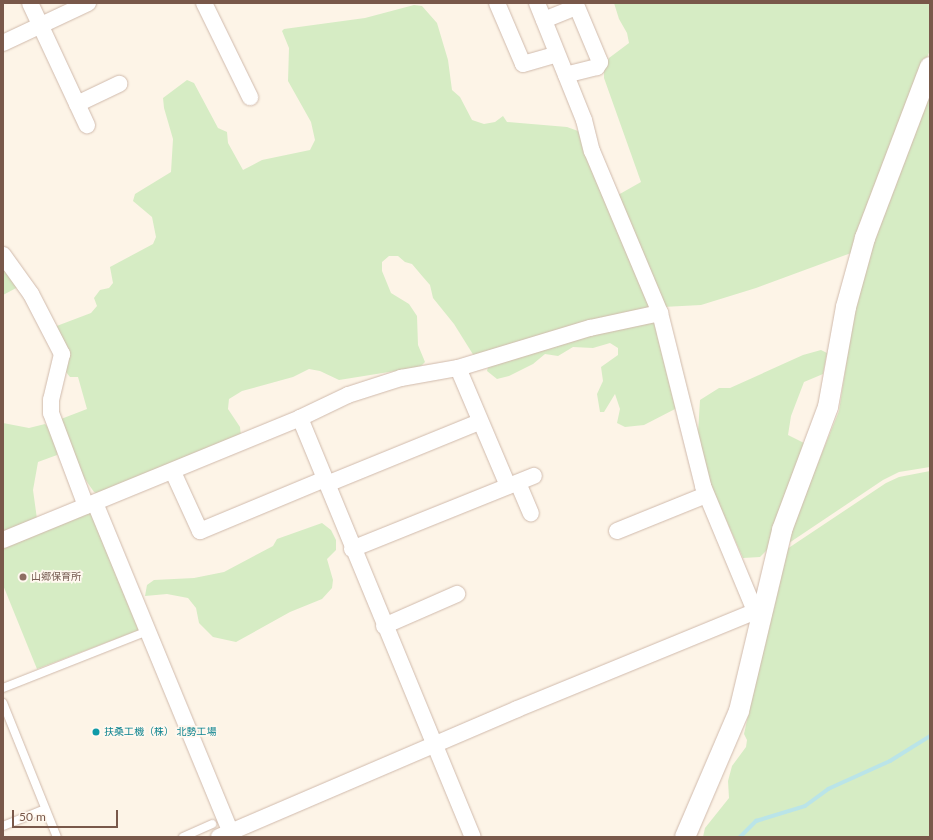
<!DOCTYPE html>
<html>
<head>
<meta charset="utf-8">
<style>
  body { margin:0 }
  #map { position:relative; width:933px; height:840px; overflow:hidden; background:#fdf4e7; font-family:Lato,"Noto Sans JP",sans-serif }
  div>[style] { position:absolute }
  .green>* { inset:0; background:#d6ecc4 }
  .stream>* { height:4px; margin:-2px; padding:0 2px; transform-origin:2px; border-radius:2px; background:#bae4e8 }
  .roads { filter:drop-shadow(0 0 1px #d0baac) drop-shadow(0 0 1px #d0baac) }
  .service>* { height:8px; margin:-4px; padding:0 4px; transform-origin:4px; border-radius:4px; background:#fff }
  .minor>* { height:16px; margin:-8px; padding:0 8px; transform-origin:8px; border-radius:8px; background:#fff }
  .tertiary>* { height:20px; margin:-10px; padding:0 10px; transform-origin:10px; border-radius:10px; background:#fff }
  .dots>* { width:11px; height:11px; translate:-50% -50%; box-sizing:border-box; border:2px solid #fff8ef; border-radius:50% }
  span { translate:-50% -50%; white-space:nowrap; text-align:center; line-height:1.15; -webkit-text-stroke:3.5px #fff8ef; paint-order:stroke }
  .education-label { font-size:10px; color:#785e54 }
  .left { translate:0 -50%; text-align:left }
  .culture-label { font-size:10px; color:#0d838f }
  .frame { position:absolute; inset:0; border:4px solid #79584a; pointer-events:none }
  .scale { position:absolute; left:12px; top:810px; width:106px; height:18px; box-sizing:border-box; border:2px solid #79584a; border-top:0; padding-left:5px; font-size:12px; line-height:14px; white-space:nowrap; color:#79584a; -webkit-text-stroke:3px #fff8ef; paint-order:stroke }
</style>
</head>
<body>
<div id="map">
  <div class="green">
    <div style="clip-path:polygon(614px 3px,930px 3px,930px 50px,851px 253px,756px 288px,701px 305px,663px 307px,618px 195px,641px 182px,604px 78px,604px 68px,609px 58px,629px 43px,627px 33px,619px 19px)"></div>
    <div style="clip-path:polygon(414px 5px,422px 6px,437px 23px,448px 60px,452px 90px,460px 97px,472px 120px,484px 124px,495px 122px,503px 116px,507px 122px,567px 127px,578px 131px,585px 138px,654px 308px,474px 356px,454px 324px,433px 298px,430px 285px,423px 277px,412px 264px,405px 262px,398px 256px,389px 256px,382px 262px,382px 271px,391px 293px,409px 304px,417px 316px,418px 345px,425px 362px,420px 367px,339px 380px,320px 371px,309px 369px,293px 377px,242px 391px,229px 399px,228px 409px,240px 427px,241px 436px,100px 495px,94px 492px,78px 469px,61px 419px,87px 409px,78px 377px,70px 377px,66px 372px,67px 358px,54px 327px,91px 313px,97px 306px,94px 298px,100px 290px,109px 288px,113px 283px,110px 267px,153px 244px,156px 237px,152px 217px,133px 201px,135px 194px,171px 172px,173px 139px,164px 108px,163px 98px,187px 80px,194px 83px,218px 128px,227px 132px,228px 143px,243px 170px,262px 160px,310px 150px,315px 140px,311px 122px,288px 81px,289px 48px,282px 31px,284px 29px,365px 18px)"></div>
    <div style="clip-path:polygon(930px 93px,930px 467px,899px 472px,883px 480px,789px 543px,787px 539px,839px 411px,855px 306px,867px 256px)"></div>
    <div style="clip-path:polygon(3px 265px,20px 286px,3px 295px,3px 303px)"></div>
    <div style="clip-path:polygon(654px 320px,677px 408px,644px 425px,625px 427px,617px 423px,620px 409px,615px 394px,604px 412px,600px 412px,597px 394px,603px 381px,601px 367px,618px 355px,618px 348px,610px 343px,593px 348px,573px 347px,558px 356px,545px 354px,533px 364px,509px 376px,497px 379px,487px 371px,489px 363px,585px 335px)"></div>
    <div style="clip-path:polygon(821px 350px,827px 353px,823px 374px,804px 382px,791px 416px,788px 435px,804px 443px,770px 547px,760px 557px,743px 558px,710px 484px,698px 433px,700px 400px,719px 388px,730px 388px,803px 355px)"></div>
    <div style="clip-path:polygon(3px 423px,29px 428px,45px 424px,52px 431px,58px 448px,57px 455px,38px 462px,33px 490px,37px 519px,3px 532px)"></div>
    <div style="clip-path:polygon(930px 471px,930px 837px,703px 837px,705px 828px,729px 798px,728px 781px,732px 766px,746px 747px,747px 740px,744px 734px,784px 551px,886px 483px,899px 477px)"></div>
    <div style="clip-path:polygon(88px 512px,95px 515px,142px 629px,37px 669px,3px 585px,3px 548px)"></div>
    <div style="clip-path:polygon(322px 523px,331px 530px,336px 540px,336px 550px,327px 559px,333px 580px,332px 588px,322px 599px,290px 612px,236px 642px,213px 637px,199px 623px,196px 608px,188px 598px,167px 594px,145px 596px,147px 585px,154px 580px,194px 578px,224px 572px,273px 546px,277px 539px)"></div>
  </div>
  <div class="stream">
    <div style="left:740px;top:837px;width:23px;rotate:-45deg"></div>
    <div style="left:756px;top:821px;width:51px;rotate:-17deg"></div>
    <div style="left:805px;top:806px;width:29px;rotate:-36deg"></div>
    <div style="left:828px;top:789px;width:68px;rotate:-24.3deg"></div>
    <div style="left:890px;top:761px;width:47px;rotate:-32deg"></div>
  </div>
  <div class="roads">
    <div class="service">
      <div style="left:3px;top:688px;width:156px;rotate:-21.5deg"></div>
      <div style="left:3px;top:703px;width:144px;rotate:68.1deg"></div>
      <div style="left:3px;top:826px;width:45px;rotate:-22deg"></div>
      <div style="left:183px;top:837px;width:32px;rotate:-24deg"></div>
    </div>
    <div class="minor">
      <div style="left:30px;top:3px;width:135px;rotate:65deg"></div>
      <div style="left:204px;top:3px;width:105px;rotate:63.9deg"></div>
      <div style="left:497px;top:3px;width:66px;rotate:66.9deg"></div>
      <div style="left:523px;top:64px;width:35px;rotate:-16deg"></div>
      <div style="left:537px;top:3px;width:126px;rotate:68.1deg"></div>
      <div style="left:584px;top:120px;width:32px;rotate:76deg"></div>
      <div style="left:592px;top:151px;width:176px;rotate:67.2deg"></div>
      <div style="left:660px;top:313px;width:178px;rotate:76deg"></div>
      <div style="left:703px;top:486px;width:135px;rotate:67.4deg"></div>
      <div style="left:544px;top:20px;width:35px;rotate:-22deg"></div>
      <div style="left:577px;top:7px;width:60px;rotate:67.3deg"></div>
      <div style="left:600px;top:62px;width:6px;rotate:121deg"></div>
      <div style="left:597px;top:67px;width:32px;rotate:166deg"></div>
      <div style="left:3px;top:43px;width:94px;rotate:-25.2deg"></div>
      <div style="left:77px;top:104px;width:47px;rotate:-25.5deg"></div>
      <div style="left:3px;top:255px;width:48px;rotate:54.3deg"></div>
      <div style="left:31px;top:294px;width:68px;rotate:62.7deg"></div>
      <div style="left:62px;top:354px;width:47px;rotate:103.4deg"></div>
      <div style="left:51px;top:400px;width:13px;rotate:90deg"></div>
      <div style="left:51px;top:413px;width:99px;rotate:69.4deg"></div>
      <div style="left:458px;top:368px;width:128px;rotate:67deg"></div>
      <div style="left:300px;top:418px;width:453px;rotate:67.6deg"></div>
      <div style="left:173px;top:472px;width:65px;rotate:65.4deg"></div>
      <div style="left:200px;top:531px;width:135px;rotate:-22.6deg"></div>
      <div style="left:518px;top:483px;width:33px;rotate:67deg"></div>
      <div style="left:327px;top:484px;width:164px;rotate:-22.2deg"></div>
      <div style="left:95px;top:503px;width:361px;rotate:67.6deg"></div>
      <div style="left:617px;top:531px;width:96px;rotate:-22deg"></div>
      <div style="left:3px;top:540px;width:321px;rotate:-22.3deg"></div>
      <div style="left:300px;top:418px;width:53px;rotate:-25.6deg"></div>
      <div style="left:348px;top:395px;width:56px;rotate:-17.8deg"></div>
      <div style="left:401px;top:378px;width:58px;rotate:-10deg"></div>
      <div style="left:458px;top:368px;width:138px;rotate:-16.9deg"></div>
      <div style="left:590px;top:328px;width:72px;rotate:-12.1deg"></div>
      <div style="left:352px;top:549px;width:196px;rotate:-21.9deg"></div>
      <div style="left:384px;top:626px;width:80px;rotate:-23.7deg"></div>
      <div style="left:219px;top:837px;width:324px;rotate:-23.2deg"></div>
      <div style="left:517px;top:709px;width:264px;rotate:-22.3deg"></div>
    </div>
    <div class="tertiary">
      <div style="left:685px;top:837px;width:137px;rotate:-66.8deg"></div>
      <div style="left:739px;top:711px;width:186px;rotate:-76.6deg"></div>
      <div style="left:782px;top:530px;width:131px;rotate:-69.5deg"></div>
      <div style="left:828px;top:407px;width:102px;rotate:-79.8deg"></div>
      <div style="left:846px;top:307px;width:72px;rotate:-74.6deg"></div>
      <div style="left:865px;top:238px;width:183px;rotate:-69.2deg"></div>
    </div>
  </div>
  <div class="dots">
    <div style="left:23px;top:577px;background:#8d6e63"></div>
    <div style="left:96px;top:732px;background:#0f9aa8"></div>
  </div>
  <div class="education-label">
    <span class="left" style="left:31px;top:577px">山郷保育所</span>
  </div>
  <div class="culture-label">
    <span class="left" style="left:104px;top:732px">扶桑工機（株） 北勢工場</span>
  </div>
  <div class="frame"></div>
  <div class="scale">50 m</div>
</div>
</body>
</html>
